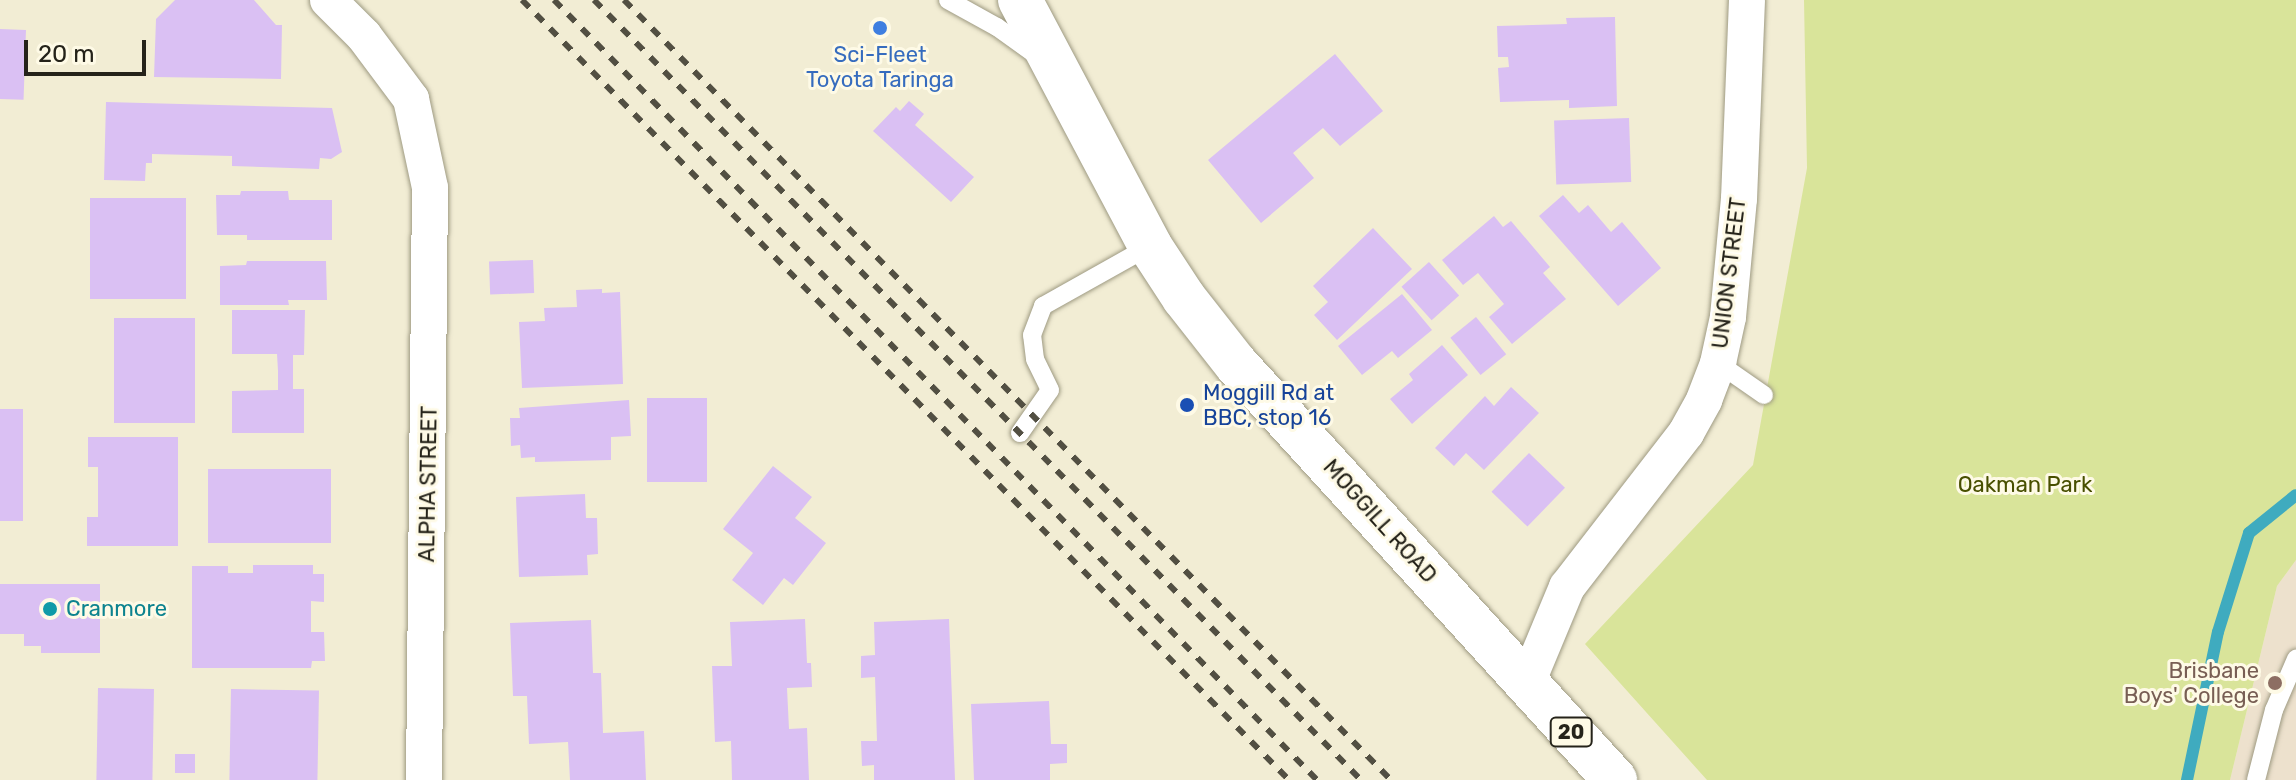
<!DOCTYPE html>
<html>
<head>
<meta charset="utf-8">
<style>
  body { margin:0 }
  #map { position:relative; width:2296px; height:780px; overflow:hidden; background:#f2edd4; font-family:Rubik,sans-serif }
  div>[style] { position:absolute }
  .education>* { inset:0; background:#ede1cd }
  .green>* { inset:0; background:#d9e49a }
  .stream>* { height:12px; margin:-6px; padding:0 6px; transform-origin:6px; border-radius:6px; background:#3fabbf }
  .building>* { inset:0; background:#dac0f3; transform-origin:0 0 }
  .roads { filter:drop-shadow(0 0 2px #9e9a82) drop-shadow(0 0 2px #9e9a82) }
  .lane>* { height:18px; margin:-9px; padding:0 9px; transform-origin:9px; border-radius:9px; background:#fff }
  .street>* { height:36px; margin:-18px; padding:0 18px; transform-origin:18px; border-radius:18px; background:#fff }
  .highway>* { height:44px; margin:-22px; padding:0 22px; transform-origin:22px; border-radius:22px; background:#fff }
  .rail>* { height:6px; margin-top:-3px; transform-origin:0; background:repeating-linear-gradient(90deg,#524f42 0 10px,transparent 0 20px) }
  .dots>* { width:22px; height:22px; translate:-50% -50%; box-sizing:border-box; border:4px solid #fefae6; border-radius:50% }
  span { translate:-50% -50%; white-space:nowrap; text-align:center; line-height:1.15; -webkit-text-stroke:6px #fefae6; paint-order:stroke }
  .shield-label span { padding:2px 6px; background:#fefae6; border:2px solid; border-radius:6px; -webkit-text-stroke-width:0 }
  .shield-label { font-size:20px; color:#25231a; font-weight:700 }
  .shop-label { font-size:22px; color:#366cbe }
  .street-label { font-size:22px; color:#25231a }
  .transit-label { font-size:22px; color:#164399 }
  .left { translate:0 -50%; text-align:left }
  .park-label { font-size:22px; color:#484f00 }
  .culture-label { font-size:22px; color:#0d838f }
  .education-label { font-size:22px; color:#785e54 }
  .right { translate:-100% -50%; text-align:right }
  .scale { position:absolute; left:24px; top:40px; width:122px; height:36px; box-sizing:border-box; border:4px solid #25231a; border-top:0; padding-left:10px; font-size:24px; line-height:28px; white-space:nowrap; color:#25231a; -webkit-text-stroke:6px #fefae6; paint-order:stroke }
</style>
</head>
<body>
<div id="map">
  <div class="education">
    <div style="clip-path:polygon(2296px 560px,2296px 780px,2230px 780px,2277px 586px)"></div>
  </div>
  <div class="green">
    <div style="clip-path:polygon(1804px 0,2296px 0,2296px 560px,2277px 586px,2230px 780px,1707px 780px,1585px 644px,1753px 465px,1807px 168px)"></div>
  </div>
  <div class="stream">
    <div style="left:2187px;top:780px;width:151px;rotate:-78.2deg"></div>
    <div style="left:2218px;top:632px;width:104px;rotate:-72.6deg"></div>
    <div style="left:2249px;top:533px;width:60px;rotate:-39deg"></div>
  </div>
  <div class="building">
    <div style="clip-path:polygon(175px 0,254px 0,276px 25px,282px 25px,281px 79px,154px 77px,156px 19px)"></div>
    <div style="clip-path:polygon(1615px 17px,1617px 106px,1569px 108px,1569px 100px,1500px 102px,1498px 68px,1509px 67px,1508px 57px,1498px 57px,1497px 26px,1567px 24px,1566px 18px)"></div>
    <div style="left:0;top:29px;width:26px;height:70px;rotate:2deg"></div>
    <div style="clip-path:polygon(1335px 54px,1383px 111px,1340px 146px,1323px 128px,1293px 153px,1314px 178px,1261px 223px,1208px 160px)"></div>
    <div style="clip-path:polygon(909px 101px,924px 114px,915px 125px,974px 177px,951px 202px,873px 131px,896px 107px,900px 111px)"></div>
    <div style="clip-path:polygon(106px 102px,332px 108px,342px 152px,331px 159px,320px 158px,319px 169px,232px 166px,232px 156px,152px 154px,152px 163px,146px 163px,145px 181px,104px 180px)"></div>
    <div style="left:1629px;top:118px;width:64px;height:75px;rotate:88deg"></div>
    <div style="clip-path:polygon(241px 191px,288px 191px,289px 200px,332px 200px,332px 240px,247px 240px,247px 235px,217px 235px,216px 195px,240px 195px)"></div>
    <div style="clip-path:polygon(1563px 195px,1579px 213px,1588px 205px,1611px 232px,1622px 222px,1661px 268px,1618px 306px,1539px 216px)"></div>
    <div style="left:90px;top:198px;width:96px;height:101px"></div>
    <div style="clip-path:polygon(1494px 216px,1503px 227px,1511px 221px,1550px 267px,1543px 273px,1566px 299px,1512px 344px,1489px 317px,1504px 304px,1478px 273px,1463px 285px,1442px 260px)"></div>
    <div style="clip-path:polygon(1373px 228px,1412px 269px,1337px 340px,1314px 315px,1328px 302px,1313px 286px)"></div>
    <div style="left:533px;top:260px;width:33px;height:44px;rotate:88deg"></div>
    <div style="clip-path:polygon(247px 261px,326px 261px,327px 300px,288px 300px,289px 305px,220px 305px,220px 266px,246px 265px)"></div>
    <div style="left:1429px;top:262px;width:45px;height:37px;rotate:48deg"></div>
    <div style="clip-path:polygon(602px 289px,602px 293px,620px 292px,623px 384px,522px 388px,519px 322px,545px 321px,544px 308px,577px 307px,576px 290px)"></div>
    <div style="clip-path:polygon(1402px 294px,1432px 330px,1398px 358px,1392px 351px,1362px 375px,1338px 346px)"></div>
    <div style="clip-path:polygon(232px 310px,305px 310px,304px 355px,293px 355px,293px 389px,304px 389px,304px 433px,232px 433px,232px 391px,278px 390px,278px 371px,277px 354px,232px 354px)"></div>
    <div style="left:1476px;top:317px;width:48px;height:33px;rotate:51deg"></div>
    <div style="left:114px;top:318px;width:81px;height:105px"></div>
    <div style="clip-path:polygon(1442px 345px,1468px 375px,1412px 424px,1390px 399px,1413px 380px,1409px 374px)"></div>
    <div style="clip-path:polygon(1511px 387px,1539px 413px,1484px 470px,1466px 453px,1454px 466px,1435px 448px,1485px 396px,1494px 406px)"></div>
    <div style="left:647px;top:398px;width:60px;height:84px"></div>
    <div style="clip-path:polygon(629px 400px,631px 436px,611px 437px,611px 460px,535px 462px,535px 457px,521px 458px,520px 445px,511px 446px,510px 418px,520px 418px,519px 408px)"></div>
    <div style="left:0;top:409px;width:23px;height:112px"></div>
    <div style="clip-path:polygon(88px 437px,178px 437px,178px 546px,87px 546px,87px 517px,98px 517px,98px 467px,88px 467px)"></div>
    <div style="left:1529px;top:453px;width:50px;height:54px;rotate:44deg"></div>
    <div style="clip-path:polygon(773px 466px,812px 497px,795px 518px,826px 543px,793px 585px,784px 578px,763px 605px,732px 580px,753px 553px,723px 529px)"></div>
    <div style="left:208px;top:469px;width:123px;height:74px"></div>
    <div style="clip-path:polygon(585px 494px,586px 518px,597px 518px,598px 554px,587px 555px,588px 575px,519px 577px,516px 497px)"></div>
    <div style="clip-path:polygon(253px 565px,313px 565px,313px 574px,324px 574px,324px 602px,311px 601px,311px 632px,324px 632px,325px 661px,312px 661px,311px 668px,192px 668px,192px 566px,228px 566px,228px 573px,253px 573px)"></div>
    <div style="clip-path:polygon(0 584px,100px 584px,100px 653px,41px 653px,41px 646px,24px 646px,24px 634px,0 634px)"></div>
    <div style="clip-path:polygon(805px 619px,807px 663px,811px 663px,812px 687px,787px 688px,789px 729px,807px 728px,809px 780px,732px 780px,731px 741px,715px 742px,712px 666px,732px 666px,730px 622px)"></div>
    <div style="clip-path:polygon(949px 619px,955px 780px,874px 780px,874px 765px,862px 766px,861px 741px,877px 741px,875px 677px,861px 678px,861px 656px,875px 655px,874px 622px)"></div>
    <div style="clip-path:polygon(591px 620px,593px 673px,601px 673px,603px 733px,644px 731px,646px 780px,570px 780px,568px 742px,529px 744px,527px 696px,513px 696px,510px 623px)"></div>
    <div style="left:98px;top:688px;width:56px;height:92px;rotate:1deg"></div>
    <div style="left:231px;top:689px;width:88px;height:91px;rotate:1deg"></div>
    <div style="clip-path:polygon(1049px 701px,1051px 744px,1067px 744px,1067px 763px,1050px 764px,1050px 780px,974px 780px,971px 704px)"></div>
    <div style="left:175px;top:754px;width:20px;height:19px"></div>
  </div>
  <div class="roads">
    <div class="lane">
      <div style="left:948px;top:0;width:56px;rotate:28.9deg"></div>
      <div style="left:997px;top:27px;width:48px;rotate:35.7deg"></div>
      <div style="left:1718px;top:363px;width:56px;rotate:34.8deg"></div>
      <div style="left:1020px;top:433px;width:52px;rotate:-55.1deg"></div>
      <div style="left:1050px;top:390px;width:34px;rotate:-116deg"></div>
      <div style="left:1035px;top:359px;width:24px;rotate:-97deg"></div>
      <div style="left:1032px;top:335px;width:31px;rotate:-69deg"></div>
      <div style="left:1043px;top:306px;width:123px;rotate:-29.3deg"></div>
      <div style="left:2256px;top:780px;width:72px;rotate:-75.6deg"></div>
      <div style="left:2274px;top:710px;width:56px;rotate:-66.7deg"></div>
    </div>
    <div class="street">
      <div style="left:328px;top:0;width:51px;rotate:45deg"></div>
      <div style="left:364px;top:36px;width:79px;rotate:53.3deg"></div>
      <div style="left:411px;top:99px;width:91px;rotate:77.9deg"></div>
      <div style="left:430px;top:188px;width:592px;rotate:90.58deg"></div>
      <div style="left:1527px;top:683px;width:104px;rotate:-67.4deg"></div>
      <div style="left:1567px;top:587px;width:195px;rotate:-52.3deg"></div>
      <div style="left:1686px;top:433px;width:38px;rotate:-61deg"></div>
      <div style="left:1704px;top:400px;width:40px;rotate:-69deg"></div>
      <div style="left:1718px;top:363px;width:47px;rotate:-77.7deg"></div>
      <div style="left:1728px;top:317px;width:119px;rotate:-84.7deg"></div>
      <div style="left:1739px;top:199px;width:199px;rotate:-87.7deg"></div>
    </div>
    <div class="highway">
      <div style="left:1020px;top:0;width:278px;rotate:62.1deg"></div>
      <div style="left:1150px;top:246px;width:62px;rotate:56.8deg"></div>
      <div style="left:1184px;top:298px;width:84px;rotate:51.8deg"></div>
      <div style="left:1236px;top:364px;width:563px;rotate:47.66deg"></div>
    </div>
  </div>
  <div class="rail">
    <div style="left:522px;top:0;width:1094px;rotate:45.48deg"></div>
    <div style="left:554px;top:0;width:1091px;rotate:45.63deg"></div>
    <div style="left:594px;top:0;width:1094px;rotate:45.48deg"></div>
    <div style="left:624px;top:0;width:1094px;rotate:45.48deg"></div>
  </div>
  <div class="dots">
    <div style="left:880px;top:28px;background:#3f7fe0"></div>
    <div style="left:1187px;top:405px;background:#1a4fb4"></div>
    <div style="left:50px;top:609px;background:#0f9aa8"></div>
    <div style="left:2275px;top:683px;background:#8d6e63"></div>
  </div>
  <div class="shield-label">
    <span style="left:1571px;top:732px">20</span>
  </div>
  <div class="shop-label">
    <span style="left:880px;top:67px">Sci-Fleet<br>Toyota Taringa</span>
  </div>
  <div class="street-label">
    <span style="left:1729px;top:273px;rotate:-83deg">UNION STREET</span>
    <span style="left:428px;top:484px;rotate:-89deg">ALPHA STREET</span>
    <span style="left:1380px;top:521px;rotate:48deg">MOGGILL ROAD</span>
  </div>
  <div class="transit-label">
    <span class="left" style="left:1203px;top:405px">Moggill Rd at<br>BBC, stop 16</span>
  </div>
  <div class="park-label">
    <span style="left:2025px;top:485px">Oakman Park</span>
  </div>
  <div class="culture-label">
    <span class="left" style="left:66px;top:609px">Cranmore</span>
  </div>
  <div class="education-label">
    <span class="right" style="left:2259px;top:683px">Brisbane<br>Boys' College</span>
  </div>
  <div class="scale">20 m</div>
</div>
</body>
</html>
